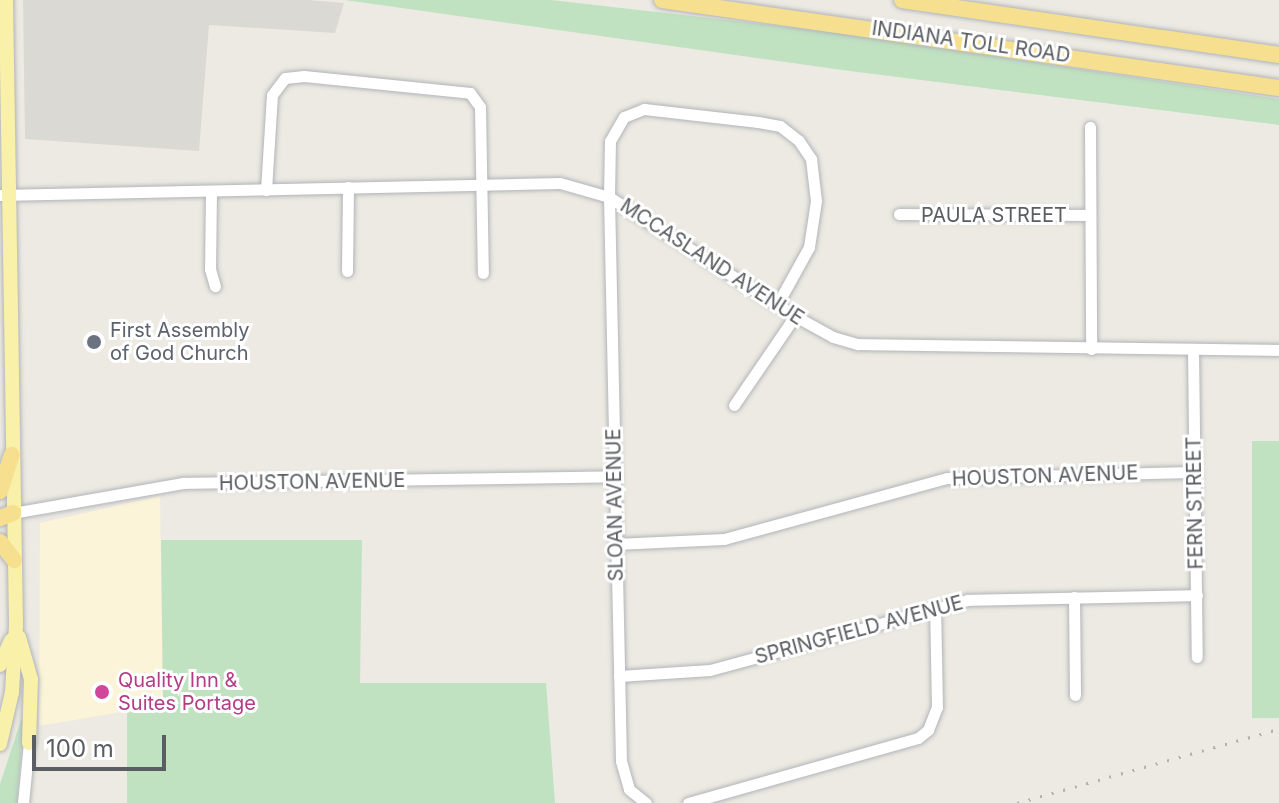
<!DOCTYPE html>
<html>
<head>
<meta charset="utf-8">
<style>
  body { margin:0 }
  #map { position:relative; width:1279px; height:803px; overflow:hidden; background:#eceae2; font-family:Inter,sans-serif }
  div>[style] { position:absolute }
  .commercial>* { inset:0; background:#fbf4d8 }
  .industrial>* { inset:0; background:#dbd9d4 }
  .green>* { inset:0; background:#c0e2c1; transform-origin:0 0 }
  .roads { filter:drop-shadow(0 0 2px #b2b4b9) drop-shadow(0 0 2px #b2b4b9) }
  .minor>* { height:11px; margin:-5.5px; padding:0 5.5px; transform-origin:5.5px; border-radius:5.5px; background:#fff }
  .major>* { height:14px; margin:-7px; padding:0 7px; transform-origin:7px; border-radius:7px; background:#f9f0aa }
  .highway>* { height:16px; margin:-8px; padding:0 8px; transform-origin:8px; border-radius:8px; background:#f6e08f }
  .rail>* { height:3px; margin-top:-1.5px; transform-origin:0; background:repeating-linear-gradient(90deg,#b1b1b2 0 2px,transparent 0 12px) }
  .dots>* { width:22px; height:22px; translate:-50% -50%; box-sizing:border-box; border:4px solid #fff; border-radius:50% }
  span { translate:-50% -50%; white-space:nowrap; text-align:center; line-height:1.15; -webkit-text-stroke:6px #fff; paint-order:stroke }
  .street-label { font-size:20px; color:#5a5d62 }
  .worship-label { font-size:20px; color:#5b616d }
  .left { translate:0 -50%; text-align:left }
  .hotel-label { font-size:20px; color:#b23c85 }
  .scale { position:absolute; left:32px; top:735px; width:134px; height:36px; box-sizing:border-box; border:4px solid #5a5d62; border-top:0; padding-left:10px; font-size:24px; line-height:28px; white-space:nowrap; color:#5a5d62; -webkit-text-stroke:6px #fff; paint-order:stroke }
</style>
</head>
<body>
<div id="map">
  <div class="commercial">
    <div style="clip-path:polygon(160px 496px,163px 705px,39px 726px,40px 523px)"></div>
  </div>
  <div class="industrial">
    <div style="clip-path:polygon(23px 0,308px 0,344px 3px,335px 33px,209px 25px,199px 151px,25px 139px)"></div>
  </div>
  <div class="green">
    <div style="clip-path:polygon(345px 0,551px 0,840px 33px,1279px 99px,1279px 125px,850px 71px)"></div>
    <div style="left:1252px;top:441px;width:27px;height:277px"></div>
    <div style="clip-path:polygon(161px 540px,362px 540px,360px 683px,546px 683px,555px 803px,127px 803px,127px 713px,163px 704px)"></div>
    <div style="clip-path:polygon(25px 708px,17px 803px,0 803px,0 784px)"></div>
  </div>
  <div class="roads">
    <div class="minor">
      <div style="left:1090px;top:127px;width:222px;rotate:89.7deg"></div>
      <div style="left:266px;top:190px;width:95px;rotate:-86.4deg"></div>
      <div style="left:272px;top:95px;width:21px;rotate:-53deg"></div>
      <div style="left:285px;top:78px;width:19px;rotate:-6deg"></div>
      <div style="left:304px;top:76px;width:167px;rotate:5.8deg"></div>
      <div style="left:470px;top:93px;width:17px;rotate:54deg"></div>
      <div style="left:480px;top:107px;width:166px;rotate:89deg"></div>
      <div style="left:211px;top:191px;width:78px;rotate:90.7deg"></div>
      <div style="left:210px;top:269px;width:18px;rotate:74deg"></div>
      <div style="left:0;top:195px;width:560px;rotate:-1.23deg"></div>
      <div style="left:560px;top:183px;width:51px;rotate:15.9deg"></div>
      <div style="left:609px;top:197px;width:221px;rotate:32.6deg"></div>
      <div style="left:795px;top:316px;width:43px;rotate:28.9deg"></div>
      <div style="left:833px;top:337px;width:26px;rotate:16deg"></div>
      <div style="left:858px;top:344px;width:421px;rotate:0.8deg"></div>
      <div style="left:899px;top:214px;width:191px;rotate:0.3deg"></div>
      <div style="left:347px;top:271px;width:84px;rotate:-89.3deg"></div>
      <div style="left:1193px;top:349px;width:308px;rotate:89.3deg"></div>
      <div style="left:734px;top:405px;width:108px;rotate:-55.6deg"></div>
      <div style="left:13px;top:513px;width:173px;rotate:-10deg"></div>
      <div style="left:183px;top:483px;width:430px;rotate:-0.9deg"></div>
      <div style="left:615px;top:544px;width:109px;rotate:-2.6deg"></div>
      <div style="left:724px;top:539px;width:231px;rotate:-15.3deg"></div>
      <div style="left:947px;top:478px;width:248px;rotate:-1.4deg"></div>
      <div style="left:1074px;top:597px;width:98px;rotate:89.4deg"></div>
      <div style="left:619px;top:676px;width:91px;rotate:-3.8deg"></div>
      <div style="left:710px;top:670px;width:266px;rotate:-15.2deg"></div>
      <div style="left:967px;top:600px;width:230px;rotate:-1.2deg"></div>
      <div style="left:23px;top:803px;width:60px;rotate:-84.3deg"></div>
      <div style="left:646px;top:803px;width:22px;rotate:-141deg"></div>
      <div style="left:629px;top:789px;width:29px;rotate:-106deg"></div>
      <div style="left:621px;top:761px;width:564px;rotate:-91.22deg"></div>
      <div style="left:609px;top:197px;width:56px;rotate:-89deg"></div>
      <div style="left:610px;top:141px;width:28px;rotate:-60deg"></div>
      <div style="left:624px;top:117px;width:22px;rotate:-22deg"></div>
      <div style="left:644px;top:109px;width:115px;rotate:6.5deg"></div>
      <div style="left:758px;top:122px;width:22px;rotate:10deg"></div>
      <div style="left:780px;top:126px;width:24px;rotate:38deg"></div>
      <div style="left:799px;top:141px;width:22px;rotate:56deg"></div>
      <div style="left:811px;top:159px;width:42px;rotate:83.2deg"></div>
      <div style="left:816px;top:201px;width:47px;rotate:98.7deg"></div>
      <div style="left:809px;top:247px;width:66px;rotate:118.9deg"></div>
      <div style="left:688px;top:803px;width:239px;rotate:-15.8deg"></div>
      <div style="left:918px;top:738px;width:13px;rotate:-39deg"></div>
      <div style="left:928px;top:730px;width:25px;rotate:-69deg"></div>
      <div style="left:937px;top:707px;width:100px;rotate:-91.1deg"></div>
    </div>
    <div class="major">
      <div style="left:19px;top:637px;width:44px;rotate:74.1deg"></div>
      <div style="left:31px;top:679px;width:64px;rotate:91.8deg"></div>
      <div style="left:0;top:665px;width:27px;rotate:-66deg"></div>
      <div style="left:0;top:744px;width:53px;rotate:-77deg"></div>
      <div style="left:12px;top:692px;width:68px;rotate:-86.6deg"></div>
      <div style="left:16px;top:624px;width:624px;rotate:-90.92deg"></div>
    </div>
    <div class="highway">
      <div style="left:662px;top:0;width:623px;rotate:8.12deg"></div>
      <div style="left:902px;top:0;width:381px;rotate:8.3deg"></div>
      <div style="left:0;top:491px;width:38px;rotate:-72deg"></div>
      <div style="left:0;top:518px;width:14px;rotate:-21deg"></div>
      <div style="left:0;top:542px;width:23px;rotate:52deg"></div>
    </div>
  </div>
  <div class="rail">
    <div style="left:1017px;top:803px;width:272px;rotate:-15.8deg"></div>
  </div>
  <div class="dots">
    <div style="left:94px;top:342px;background:#6b7280"></div>
    <div style="left:102px;top:692px;background:#d1479c"></div>
  </div>
  <div class="street-label">
    <span style="left:971px;top:42px;rotate:8deg">INDIANA TOLL ROAD</span>
    <span style="left:994px;top:215px">PAULA STREET</span>
    <span style="left:712px;top:262px;rotate:33deg">MCCASLAND AVENUE</span>
    <span style="left:1045px;top:476px;rotate:-2deg">HOUSTON AVENUE</span>
    <span style="left:312px;top:482px;rotate:-1deg">HOUSTON AVENUE</span>
    <span style="left:1195px;top:503px;rotate:-91deg">FERN STREET</span>
    <span style="left:615px;top:505px;rotate:-91deg">SLOAN AVENUE</span>
    <span style="left:859px;top:630px;rotate:-15deg">SPRINGFIELD AVENUE</span>
  </div>
  <div class="worship-label">
    <span class="left" style="left:110px;top:342px">First Assembly<br>of God Church</span>
  </div>
  <div class="hotel-label">
    <span class="left" style="left:118px;top:692px">Quality Inn &amp;<br>Suites Portage</span>
  </div>
  <div class="scale">100 m</div>
</div>
</body>
</html>
